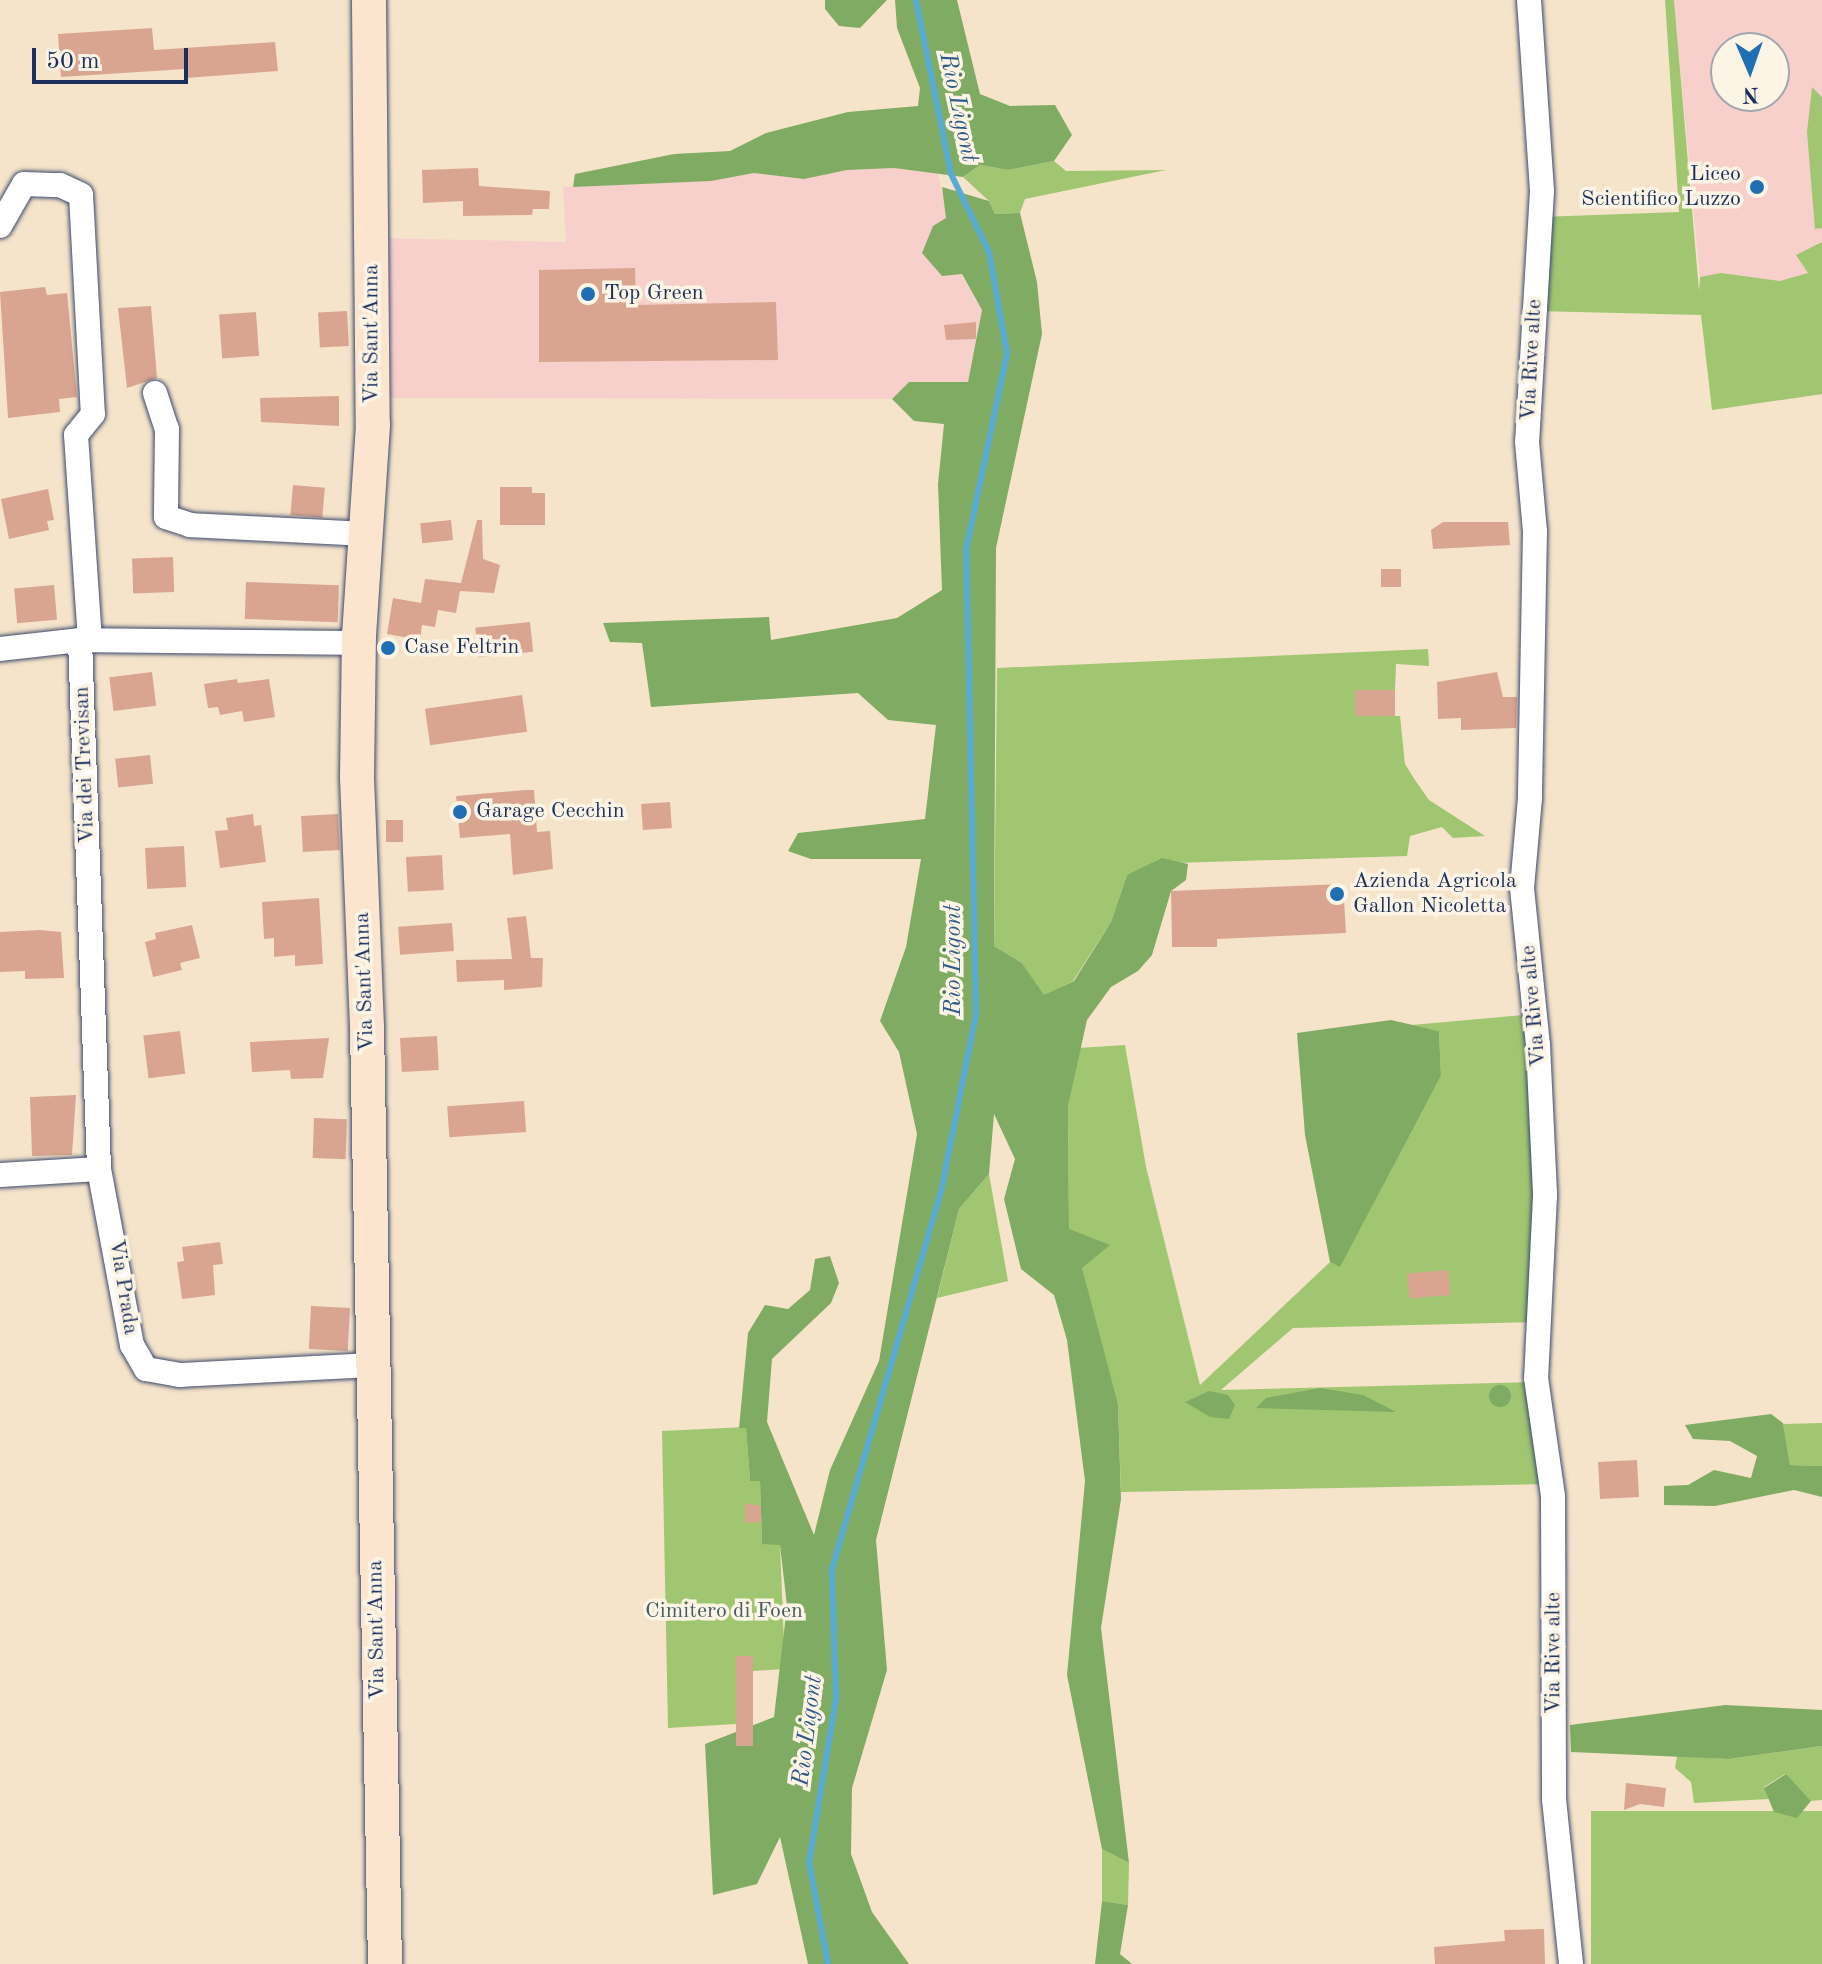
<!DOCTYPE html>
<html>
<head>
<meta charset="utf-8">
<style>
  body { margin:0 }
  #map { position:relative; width:1822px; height:1964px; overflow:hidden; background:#f6e4ca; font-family:"Old Standard TT",serif }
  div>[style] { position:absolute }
  .built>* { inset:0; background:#f7d0cb }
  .green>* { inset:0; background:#a0c671; transform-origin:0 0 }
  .forest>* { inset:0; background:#80ab63 }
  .round { border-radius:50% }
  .stream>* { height:6px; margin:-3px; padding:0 3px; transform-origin:3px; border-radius:3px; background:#58abd3 }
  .building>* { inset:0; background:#d9a591; transform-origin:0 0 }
  .roads { filter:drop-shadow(0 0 2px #3c4a6e) drop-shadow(0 0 2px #3c4a6e) }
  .street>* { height:24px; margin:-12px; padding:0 12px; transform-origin:12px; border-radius:12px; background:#fff }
  .secondary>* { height:34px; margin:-17px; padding:0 17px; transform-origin:17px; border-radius:17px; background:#fce5cf }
  .dots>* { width:22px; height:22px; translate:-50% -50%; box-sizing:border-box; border:4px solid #fcf5e5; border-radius:50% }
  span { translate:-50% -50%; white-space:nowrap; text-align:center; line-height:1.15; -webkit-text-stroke:7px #fcf5e5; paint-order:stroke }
  .poi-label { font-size:22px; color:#1b2f5e }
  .right { translate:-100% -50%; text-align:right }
  .left { translate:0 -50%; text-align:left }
  .street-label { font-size:22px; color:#1b2f5e }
  .park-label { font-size:22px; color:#435c64 }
  .water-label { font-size:24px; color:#305a87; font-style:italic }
  .north { position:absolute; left:1710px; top:32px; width:80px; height:80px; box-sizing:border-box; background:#fcf5e5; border:2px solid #a2a6af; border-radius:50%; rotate:178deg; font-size:22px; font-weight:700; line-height:32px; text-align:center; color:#1b2f5e }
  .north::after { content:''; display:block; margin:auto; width:28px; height:36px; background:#1f6fb2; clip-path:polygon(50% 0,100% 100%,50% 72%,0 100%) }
  .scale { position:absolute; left:32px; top:48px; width:156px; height:36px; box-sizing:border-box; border:4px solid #1b2f5e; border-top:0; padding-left:10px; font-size:24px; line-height:28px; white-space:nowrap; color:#1b2f5e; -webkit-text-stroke:6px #fcf5e5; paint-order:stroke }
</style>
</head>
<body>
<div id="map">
  <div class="built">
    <div style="clip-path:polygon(evenodd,1674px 0,1822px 0,1822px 394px,1712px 410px,1674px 0,1726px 48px,1774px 48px,1774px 96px,1726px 96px,1726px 48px)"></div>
    <div style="clip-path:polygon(895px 168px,938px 174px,961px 274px,982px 310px,968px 382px,909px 382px,892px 399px,373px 398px,372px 238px,566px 242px,563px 187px,708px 181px,754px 173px,804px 179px,847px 170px)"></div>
  </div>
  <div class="green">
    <div style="clip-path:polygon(1665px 0,1674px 0,1699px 291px,1700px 277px,1721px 273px,1780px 281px,1808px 273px,1796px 255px,1822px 242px,1822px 394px,1712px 410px,1701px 315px,1535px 311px,1540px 217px,1679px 212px)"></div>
    <div style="clip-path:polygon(1812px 87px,1822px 97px,1822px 228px,1815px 229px,1807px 132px)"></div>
    <div style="clip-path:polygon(1054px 161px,1066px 171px,1166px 170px,1025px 199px,1020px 213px,995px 214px,989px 201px,963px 177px,980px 165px,1008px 170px)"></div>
    <div style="clip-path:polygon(1428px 649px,1429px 666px,1396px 664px,1395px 690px,1356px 690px,1357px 716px,1400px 716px,1405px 764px,1415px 780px,1429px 800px,1485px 836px,1453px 838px,1442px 827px,1410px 836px,1407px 856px,1175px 863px,1127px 875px,1111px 922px,1073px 981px,1044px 996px,1022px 963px,994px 946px,997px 668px)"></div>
    <div style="clip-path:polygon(1535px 1014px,1539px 1322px,1293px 1328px,1221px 1390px,1536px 1382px,1551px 1484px,1121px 1492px,1118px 1404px,1069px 1229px,1068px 1106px,1078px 1048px,1125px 1045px,1146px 1167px,1200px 1385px,1330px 1262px,1340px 1266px,1441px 1076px,1439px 1031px,1412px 1025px)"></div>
    <div style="clip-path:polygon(989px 1174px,1008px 1281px,937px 1298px,959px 1209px)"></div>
    <div style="clip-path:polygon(1822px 1423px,1822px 1466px,1790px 1465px,1783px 1424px)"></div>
    <div style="clip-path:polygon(746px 1427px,750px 1481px,760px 1481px,762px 1543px,780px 1544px,785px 1669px,753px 1671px,752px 1723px,668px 1728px,662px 1431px)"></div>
    <div style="clip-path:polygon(1822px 1746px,1822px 1800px,1811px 1801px,1785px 1774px,1764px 1787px,1769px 1799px,1694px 1803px,1691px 1782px,1675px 1768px,1677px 1756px,1729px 1759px)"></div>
    <div style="left:1822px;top:1811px;width:153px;height:231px;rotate:90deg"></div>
    <div style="clip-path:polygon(1102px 1849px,1129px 1863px,1128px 1905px,1102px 1901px)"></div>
  </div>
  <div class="forest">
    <div style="clip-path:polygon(825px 0,887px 0,860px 28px,839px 26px,825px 9px)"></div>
    <div style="clip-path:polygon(895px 0,957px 0,980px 94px,1010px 106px,1055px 105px,1072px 135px,1054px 161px,1008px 170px,980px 165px,963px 177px,894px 168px,847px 170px,804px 179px,754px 173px,711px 181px,573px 187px,575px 174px,674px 154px,730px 151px,766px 133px,848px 112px,918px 106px,920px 88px,897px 28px)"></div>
    <div style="clip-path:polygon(942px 187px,989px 201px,995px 214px,1020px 213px,1037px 282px,1042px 334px,996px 548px,994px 946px,1022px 963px,1044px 995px,1074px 981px,1111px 922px,1127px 875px,1162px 858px,1188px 864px,1186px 880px,1171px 891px,1152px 955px,1138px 971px,1111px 987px,1087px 1020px,1068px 1106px,1069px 1229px,1110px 1245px,1082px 1268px,1118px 1404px,1121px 1499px,1101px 1628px,1129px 1863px,1102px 1849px,1067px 1675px,1085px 1481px,1067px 1340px,1054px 1295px,1021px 1269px,1004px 1199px,1015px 1159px,994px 1114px,989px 1174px,959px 1209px,876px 1540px,887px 1670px,852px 1788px,851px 1854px,872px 1912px,909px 1964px,808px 1964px,780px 1837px,757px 1884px,713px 1895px,705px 1744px,774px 1717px,787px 1606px,780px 1545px,762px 1544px,760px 1481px,750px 1481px,746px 1428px,739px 1428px,748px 1333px,765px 1305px,788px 1309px,810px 1290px,815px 1259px,830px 1256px,839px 1283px,831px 1303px,772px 1359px,767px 1422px,814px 1535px,830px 1470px,879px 1361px,917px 1134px,899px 1052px,880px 1021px,906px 947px,921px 859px,811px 859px,788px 851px,798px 833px,925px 819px,936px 725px,888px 720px,858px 693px,651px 707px,642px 643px,610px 642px,603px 623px,769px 617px,771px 640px,897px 618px,942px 590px,938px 484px,944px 424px,914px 421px,892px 399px,909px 382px,968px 382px,982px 310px,962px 274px,942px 276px,922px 253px,933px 226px,946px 218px)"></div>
    <div style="clip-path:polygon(1391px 1020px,1439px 1031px,1441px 1076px,1340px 1267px,1330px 1262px,1305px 1135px,1297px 1033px)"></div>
    <div class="round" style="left:1489px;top:1385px;width:22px;height:22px"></div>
    <div style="clip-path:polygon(1320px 1388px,1363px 1395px,1396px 1412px,1256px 1408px,1266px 1398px)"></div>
    <div style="clip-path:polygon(1209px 1391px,1228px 1395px,1235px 1405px,1229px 1419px,1210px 1417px,1185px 1402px)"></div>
    <div style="clip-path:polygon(1771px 1414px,1783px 1423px,1790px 1465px,1822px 1466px,1822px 1497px,1794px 1490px,1715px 1506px,1664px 1505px,1664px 1486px,1688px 1485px,1714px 1470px,1751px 1478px,1757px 1456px,1730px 1441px,1693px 1439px,1685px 1425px)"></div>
    <div style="clip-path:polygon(1725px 1705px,1822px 1710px,1822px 1746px,1729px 1759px,1571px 1752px,1570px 1725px)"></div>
    <div style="clip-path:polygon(1786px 1774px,1811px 1801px,1797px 1818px,1774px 1812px,1764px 1788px)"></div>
    <div style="clip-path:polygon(1102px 1901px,1128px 1905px,1120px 1954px,1132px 1964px,1095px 1964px)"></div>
  </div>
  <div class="stream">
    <div style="left:828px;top:1964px;width:104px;rotate:-100.6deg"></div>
    <div style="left:809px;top:1862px;width:165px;rotate:-80.6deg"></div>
    <div style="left:836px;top:1699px;width:130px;rotate:-91.8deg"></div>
    <div style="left:832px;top:1569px;width:398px;rotate:-73.9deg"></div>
    <div style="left:942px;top:1187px;width:177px;rotate:-78.9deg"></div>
    <div style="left:976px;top:1013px;width:463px;rotate:-91.2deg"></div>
    <div style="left:966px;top:550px;width:201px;rotate:-78.2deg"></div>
    <div style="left:1007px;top:353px;width:103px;rotate:-100.1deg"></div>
    <div style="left:989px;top:252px;width:87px;rotate:-116deg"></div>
    <div style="left:951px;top:174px;width:177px;rotate:-101.4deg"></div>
  </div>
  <div class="building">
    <div style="clip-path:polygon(152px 28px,154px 50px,275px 42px,278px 71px,186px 78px,185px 69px,61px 77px,58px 34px)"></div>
    <div style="clip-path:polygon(478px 168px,479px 186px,550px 191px,549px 209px,533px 209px,532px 215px,463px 216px,463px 201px,423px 203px,422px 170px)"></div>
    <div style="clip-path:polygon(635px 268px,636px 305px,776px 302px,778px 360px,539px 362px,539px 270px)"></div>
    <div style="clip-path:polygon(45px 287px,47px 295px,67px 293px,77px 397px,59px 399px,60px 412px,8px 418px,0 292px)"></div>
    <div style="clip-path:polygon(151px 306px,157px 378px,127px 388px,118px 308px)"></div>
    <div style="left:347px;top:311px;width:35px;height:29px;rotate:87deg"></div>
    <div style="left:256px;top:312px;width:44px;height:37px;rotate:86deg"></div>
    <div style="clip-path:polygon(976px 322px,976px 339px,946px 340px,944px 325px)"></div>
    <div style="clip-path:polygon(339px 396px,339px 426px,261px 422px,260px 398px)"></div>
    <div style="left:293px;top:485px;width:32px;height:30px;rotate:5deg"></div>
    <div style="clip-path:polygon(500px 487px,532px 487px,532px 493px,545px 493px,545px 525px,500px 525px)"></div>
    <div style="clip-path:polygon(48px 489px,54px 520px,47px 521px,49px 530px,9px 539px,1px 499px)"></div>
    <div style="left:451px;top:520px;width:20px;height:31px;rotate:84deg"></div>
    <div style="clip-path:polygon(477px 520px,482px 520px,483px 559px,500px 565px,494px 593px,460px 591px,456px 613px,438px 610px,435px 627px,422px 625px,420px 640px,387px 634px,393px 598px,421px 603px,425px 579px,461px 583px)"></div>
    <div style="clip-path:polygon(1443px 522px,1508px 522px,1510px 545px,1433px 549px,1431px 530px)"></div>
    <div style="left:173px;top:557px;width:35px;height:41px;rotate:88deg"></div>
    <div style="left:1381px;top:569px;width:20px;height:18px"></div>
    <div style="left:246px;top:582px;width:93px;height:37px;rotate:2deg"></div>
    <div style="left:54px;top:585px;width:35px;height:40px;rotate:85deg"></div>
    <div style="left:530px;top:622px;width:30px;height:55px;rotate:84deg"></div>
    <div style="left:152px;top:672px;width:34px;height:43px;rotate:83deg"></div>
    <div style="clip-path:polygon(1497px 672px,1503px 697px,1517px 697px,1516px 728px,1461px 730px,1461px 718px,1438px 719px,1437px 682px)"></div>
    <div style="clip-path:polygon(237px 679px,238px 683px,269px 679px,275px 717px,244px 722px,242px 711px,220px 715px,218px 707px,208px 708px,204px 684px)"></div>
    <div style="left:1355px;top:690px;width:40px;height:26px"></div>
    <div style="left:522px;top:695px;width:37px;height:98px;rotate:82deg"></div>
    <div style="left:150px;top:755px;width:29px;height:35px;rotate:84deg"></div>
    <div style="clip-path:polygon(525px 790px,534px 790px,537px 832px,550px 831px,553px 869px,513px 875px,510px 834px,460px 838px,456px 796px)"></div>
    <div style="left:670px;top:802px;width:26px;height:29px;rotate:86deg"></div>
    <div style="clip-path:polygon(253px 814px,254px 826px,261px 825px,266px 862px,220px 868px,215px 831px,228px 830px,226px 818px)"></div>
    <div style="left:338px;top:814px;width:36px;height:37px;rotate:87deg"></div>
    <div style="left:403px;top:820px;width:22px;height:17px;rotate:90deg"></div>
    <div style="left:184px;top:846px;width:41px;height:39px;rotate:87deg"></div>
    <div style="left:442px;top:855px;width:35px;height:36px;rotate:87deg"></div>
    <div style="clip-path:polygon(1343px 884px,1346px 933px,1217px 939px,1217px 947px,1172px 947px,1171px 891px)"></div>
    <div style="clip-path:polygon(319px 898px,323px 964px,295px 966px,295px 955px,274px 957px,274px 938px,264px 939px,262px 902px)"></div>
    <div style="clip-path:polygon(526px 916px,531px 958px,543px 958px,542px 987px,504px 990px,504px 980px,457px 982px,456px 960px,512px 959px,507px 918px)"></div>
    <div style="left:452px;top:923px;width:28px;height:54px;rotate:86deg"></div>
    <div style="clip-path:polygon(192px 925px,200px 958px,180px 963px,182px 970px,153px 977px,145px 942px,156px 939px,155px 933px)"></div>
    <div style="clip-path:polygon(40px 930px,61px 932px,64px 978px,25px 979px,25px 971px,0 972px,0 932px)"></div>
    <div style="left:180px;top:1031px;width:43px;height:37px;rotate:83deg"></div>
    <div style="left:437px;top:1036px;width:34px;height:37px;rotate:87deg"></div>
    <div style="clip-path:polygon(329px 1038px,323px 1078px,291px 1079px,290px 1070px,252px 1072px,250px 1042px)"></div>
    <div style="clip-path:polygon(76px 1095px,72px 1155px,32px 1156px,30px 1097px)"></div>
    <div style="left:524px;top:1101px;width:31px;height:77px;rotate:86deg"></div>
    <div style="left:314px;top:1118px;width:33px;height:40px;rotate:2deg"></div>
    <div style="clip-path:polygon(220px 1242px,223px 1264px,213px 1265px,215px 1295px,182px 1299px,177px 1262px,184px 1261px,182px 1247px)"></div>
    <div style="left:1448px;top:1270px;width:25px;height:41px;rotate:85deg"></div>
    <div style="left:350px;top:1308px;width:43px;height:39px;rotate:93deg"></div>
    <div style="left:1637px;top:1460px;width:37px;height:39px;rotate:87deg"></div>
    <div style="clip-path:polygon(745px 1503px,761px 1506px,761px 1522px,745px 1523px)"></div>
    <div style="left:736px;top:1656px;width:17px;height:90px"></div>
    <div style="clip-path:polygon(1626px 1783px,1666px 1788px,1664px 1807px,1640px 1804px,1624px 1810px)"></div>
    <div style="clip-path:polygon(1544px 1929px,1545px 1964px,1435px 1964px,1434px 1947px,1505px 1941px,1504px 1930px)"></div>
  </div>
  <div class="roads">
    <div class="street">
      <div style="left:1529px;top:0;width:191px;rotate:86.1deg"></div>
      <div style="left:1542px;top:191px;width:251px;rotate:93.4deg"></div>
      <div style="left:1527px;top:442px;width:89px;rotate:84.9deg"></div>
      <div style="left:1535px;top:531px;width:267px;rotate:91.1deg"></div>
      <div style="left:1530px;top:798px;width:90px;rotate:95.1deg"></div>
      <div style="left:1522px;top:888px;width:158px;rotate:84.2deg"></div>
      <div style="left:1538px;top:1045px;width:151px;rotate:87.3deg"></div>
      <div style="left:1545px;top:1196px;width:182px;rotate:92.8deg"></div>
      <div style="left:1536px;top:1378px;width:119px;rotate:81.8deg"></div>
      <div style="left:1553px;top:1496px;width:303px;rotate:89.8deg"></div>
      <div style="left:1554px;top:1799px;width:166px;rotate:84.1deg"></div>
      <div style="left:0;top:226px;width:48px;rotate:-60.3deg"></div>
      <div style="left:24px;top:184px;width:36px;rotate:2deg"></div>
      <div style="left:60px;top:185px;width:23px;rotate:25deg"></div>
      <div style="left:81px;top:195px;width:219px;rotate:86.9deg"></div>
      <div style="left:93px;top:414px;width:27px;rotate:129deg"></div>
      <div style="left:76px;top:435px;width:206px;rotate:86.1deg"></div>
      <div style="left:155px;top:393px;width:38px;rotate:72deg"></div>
      <div style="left:167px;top:429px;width:88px;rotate:90.7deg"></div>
      <div style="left:166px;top:517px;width:25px;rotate:18deg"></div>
      <div style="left:190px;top:525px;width:175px;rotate:2.9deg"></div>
      <div style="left:359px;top:643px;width:279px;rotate:-179.4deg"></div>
      <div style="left:80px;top:640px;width:529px;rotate:87.94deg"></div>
      <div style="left:99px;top:1169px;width:179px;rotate:79.4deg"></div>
      <div style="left:132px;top:1345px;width:28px;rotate:60deg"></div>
      <div style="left:146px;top:1369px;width:35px;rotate:10deg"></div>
      <div style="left:180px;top:1375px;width:194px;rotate:-3deg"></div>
      <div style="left:0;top:649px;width:81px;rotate:-6.4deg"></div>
      <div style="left:0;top:1175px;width:99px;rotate:-3.5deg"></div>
    </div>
    <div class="secondary">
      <div style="left:369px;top:0;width:425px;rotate:89.5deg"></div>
      <div style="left:373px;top:425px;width:209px;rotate:93.8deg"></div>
      <div style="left:359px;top:634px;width:144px;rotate:90.8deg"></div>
      <div style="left:357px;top:778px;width:250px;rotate:87.7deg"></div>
      <div style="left:367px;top:1028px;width:936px;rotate:88.9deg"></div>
    </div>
  </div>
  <div class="dots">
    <div style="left:1757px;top:187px;background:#1f6fb2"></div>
    <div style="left:588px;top:294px;background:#1f6fb2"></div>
    <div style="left:388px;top:648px;background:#1f6fb2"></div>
    <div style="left:460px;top:812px;background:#1f6fb2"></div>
    <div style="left:1337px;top:894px;background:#1f6fb2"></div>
  </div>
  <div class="poi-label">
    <span class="right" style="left:1741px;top:187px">Liceo<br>Scientifico Luzzo</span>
    <span class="left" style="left:604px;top:294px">Top Green</span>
    <span class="left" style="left:404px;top:648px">Case Feltrin</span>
    <span class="left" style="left:476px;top:812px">Garage Cecchin</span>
    <span class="left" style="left:1353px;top:894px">Azienda Agricola<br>Gallon Nicoletta</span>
  </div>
  <div class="street-label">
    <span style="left:372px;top:334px;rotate:-90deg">Via Sant'Anna</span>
    <span style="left:1532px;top:360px;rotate:-87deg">Via Rive alte</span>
    <span style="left:85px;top:765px;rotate:-92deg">Via dei Trevisan</span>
    <span style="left:365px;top:982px;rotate:-92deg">Via Sant'Anna</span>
    <span style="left:1534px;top:1006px;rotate:-95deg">Via Rive alte</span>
    <span style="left:123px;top:1287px;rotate:81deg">Via Prada</span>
    <span style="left:377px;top:1630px;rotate:-91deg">Via Sant'Anna</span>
    <span style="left:1554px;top:1653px;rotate:-90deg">Via Rive alte</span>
  </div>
  <div class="park-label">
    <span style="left:724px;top:1612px">Cimitero di Foen</span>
  </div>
  <div class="water-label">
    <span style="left:957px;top:108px;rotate:78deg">Rio Ligont</span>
    <span style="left:955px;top:960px;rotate:-90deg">Rio Ligont</span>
    <span style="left:809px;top:1731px;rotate:-83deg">Rio Ligont</span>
  </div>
  <div class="north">N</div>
  <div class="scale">50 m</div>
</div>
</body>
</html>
